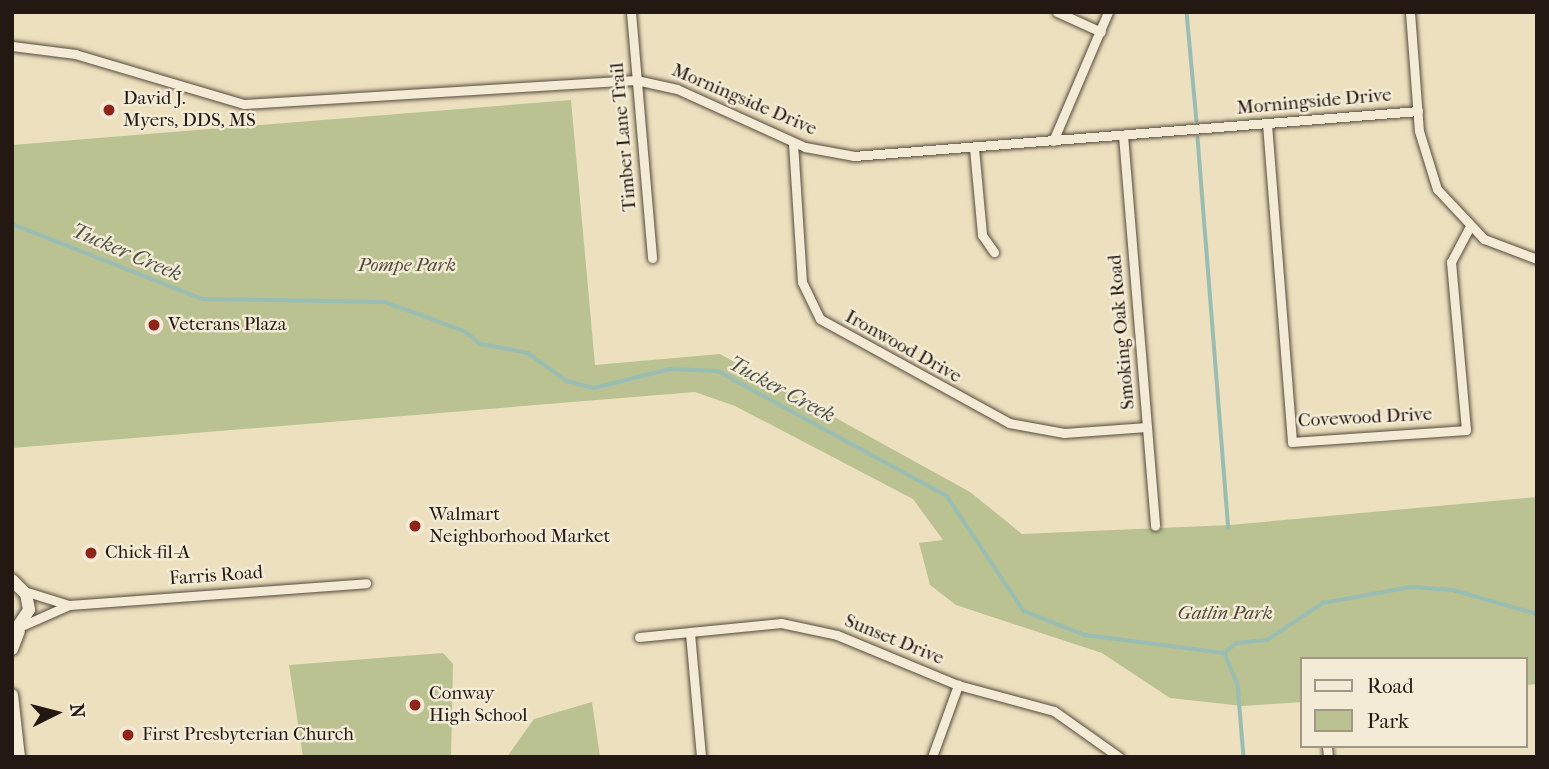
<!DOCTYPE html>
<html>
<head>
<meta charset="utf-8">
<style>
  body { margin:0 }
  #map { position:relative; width:1549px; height:769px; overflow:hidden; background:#ece0be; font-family:"IM FELL French Canon",serif }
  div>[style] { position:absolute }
  .green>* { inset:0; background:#b9c290 }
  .stream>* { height:3.5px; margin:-1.75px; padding:0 1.75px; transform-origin:1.75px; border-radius:1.75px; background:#99bdb3 }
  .roads { filter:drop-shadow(0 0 2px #554a3d) drop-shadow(0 0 2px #554a3d) }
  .minor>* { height:9px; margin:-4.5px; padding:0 4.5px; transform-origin:4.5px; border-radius:4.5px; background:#f3ebd5 }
  .secondary>* { height:12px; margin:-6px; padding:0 6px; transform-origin:6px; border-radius:6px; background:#f3ebd5 }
  .dots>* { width:19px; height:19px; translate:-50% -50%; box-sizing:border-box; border:4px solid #f3ebd5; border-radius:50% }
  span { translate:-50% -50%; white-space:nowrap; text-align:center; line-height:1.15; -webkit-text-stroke:5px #f3ebd5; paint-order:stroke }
  .poi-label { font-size:19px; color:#231812 }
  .left { translate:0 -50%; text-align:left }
  .street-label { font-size:19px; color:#231812 }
  .park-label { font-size:19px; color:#504b38; font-style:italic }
  .water-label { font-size:21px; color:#4c524a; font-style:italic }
  .frame { position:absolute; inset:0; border:14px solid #231812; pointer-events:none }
  .legend { position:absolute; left:1300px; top:657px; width:228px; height:91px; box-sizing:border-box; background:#f3ebd5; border:2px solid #a09787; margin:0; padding:9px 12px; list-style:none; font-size:21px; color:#231812 }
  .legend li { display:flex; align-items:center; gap:14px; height:35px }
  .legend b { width:35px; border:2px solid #a09787 }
  .north { position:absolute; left:21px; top:678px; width:70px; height:70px; -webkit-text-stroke:5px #f3ebd5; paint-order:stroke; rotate:84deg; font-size:19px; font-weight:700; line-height:28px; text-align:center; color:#231812 }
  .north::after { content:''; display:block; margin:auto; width:24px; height:32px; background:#231812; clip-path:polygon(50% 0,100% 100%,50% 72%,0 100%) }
</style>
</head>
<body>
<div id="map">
  <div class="green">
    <div style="clip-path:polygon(571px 100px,595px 365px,720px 354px,970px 492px,1022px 534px,1230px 525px,1537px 497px,1537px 684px,1526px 685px,1526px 659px,1302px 659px,1302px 702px,1243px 706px,1170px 698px,1102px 653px,956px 605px,930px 585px,919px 543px,943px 540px,913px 499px,735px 406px,695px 392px,12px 448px,12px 145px)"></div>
    <div style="clip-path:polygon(443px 653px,453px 664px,451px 757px,303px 757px,289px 665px)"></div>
    <div style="clip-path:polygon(592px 702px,600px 757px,507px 757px,534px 719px)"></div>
  </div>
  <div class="stream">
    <div style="left:1187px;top:12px;width:109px;rotate:84.8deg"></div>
    <div style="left:1198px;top:138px;width:391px;rotate:85.5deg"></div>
    <div style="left:12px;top:224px;width:204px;rotate:21.5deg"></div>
    <div style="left:202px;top:299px;width:183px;rotate:0.9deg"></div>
    <div style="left:385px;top:302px;width:86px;rotate:20.3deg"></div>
    <div style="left:466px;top:332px;width:19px;rotate:39deg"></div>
    <div style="left:481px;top:344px;width:48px;rotate:10.8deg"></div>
    <div style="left:528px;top:353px;width:48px;rotate:35.7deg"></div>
    <div style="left:567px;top:381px;width:28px;rotate:15deg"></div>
    <div style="left:594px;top:388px;width:78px;rotate:-14deg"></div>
    <div style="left:670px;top:369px;width:48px;rotate:2.4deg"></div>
    <div style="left:718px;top:371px;width:261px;rotate:28.6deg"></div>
    <div style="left:947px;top:496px;width:138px;rotate:56.2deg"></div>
    <div style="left:1024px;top:611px;width:66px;rotate:21.5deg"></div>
    <div style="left:1085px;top:635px;width:140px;rotate:7.4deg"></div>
    <div style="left:1224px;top:653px;width:16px;rotate:-38deg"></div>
    <div style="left:1237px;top:643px;width:30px;rotate:-6deg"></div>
    <div style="left:1267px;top:640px;width:67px;rotate:-33.5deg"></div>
    <div style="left:1323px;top:603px;width:89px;rotate:-10.3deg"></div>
    <div style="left:1411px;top:587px;width:42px;rotate:4.1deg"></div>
    <div style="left:1453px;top:590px;width:87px;rotate:15.9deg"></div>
    <div style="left:1225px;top:654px;width:34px;rotate:67deg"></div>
    <div style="left:1238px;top:685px;width:72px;rotate:85.2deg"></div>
  </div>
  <div class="roads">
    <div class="minor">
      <div style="left:631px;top:12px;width:247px;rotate:85.1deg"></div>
      <div style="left:1057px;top:12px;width:48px;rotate:24.4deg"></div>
      <div style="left:1410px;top:12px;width:119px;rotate:85.7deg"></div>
      <div style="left:1419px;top:131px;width:61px;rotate:72.8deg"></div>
      <div style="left:1437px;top:189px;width:69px;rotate:46.8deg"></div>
      <div style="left:1484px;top:239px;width:57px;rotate:20.7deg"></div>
      <div style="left:12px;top:46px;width:64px;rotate:7.2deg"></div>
      <div style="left:75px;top:54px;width:176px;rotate:16.5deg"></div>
      <div style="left:244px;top:104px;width:393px;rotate:-3.5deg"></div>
      <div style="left:636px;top:80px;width:42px;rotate:12.4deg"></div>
      <div style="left:677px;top:89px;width:141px;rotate:24.4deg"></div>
      <div style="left:805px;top:147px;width:50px;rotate:10.4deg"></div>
      <div style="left:854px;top:156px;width:566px;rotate:-4.56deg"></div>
      <div style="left:1267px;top:124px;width:319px;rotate:85.5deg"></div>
      <div style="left:1292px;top:442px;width:174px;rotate:-3.9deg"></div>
      <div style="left:1466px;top:430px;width:169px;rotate:-95.1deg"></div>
      <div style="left:1451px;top:262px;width:38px;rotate:-62deg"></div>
      <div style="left:1123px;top:135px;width:392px;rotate:85.3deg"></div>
      <div style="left:1053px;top:141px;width:140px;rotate:-66.9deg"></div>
      <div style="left:793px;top:143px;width:139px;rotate:86.3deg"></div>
      <div style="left:802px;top:282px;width:41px;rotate:64.1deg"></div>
      <div style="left:820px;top:319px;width:216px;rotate:28.8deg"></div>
      <div style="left:1009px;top:423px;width:56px;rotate:10.3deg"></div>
      <div style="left:1064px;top:433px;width:83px;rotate:-4.1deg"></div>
      <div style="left:974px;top:148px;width:87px;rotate:84.7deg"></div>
      <div style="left:982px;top:235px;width:21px;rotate:55deg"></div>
      <div style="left:24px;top:591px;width:47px;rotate:17.3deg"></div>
      <div style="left:24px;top:625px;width:49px;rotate:-24deg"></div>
      <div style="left:69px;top:605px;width:298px;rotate:-4.2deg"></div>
      <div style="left:690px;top:633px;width:124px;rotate:84.9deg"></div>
      <div style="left:639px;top:637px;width:143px;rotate:-5.6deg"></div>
      <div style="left:781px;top:623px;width:57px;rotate:12.1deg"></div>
      <div style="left:837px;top:635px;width:131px;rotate:22.5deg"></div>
      <div style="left:958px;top:685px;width:99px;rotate:15.2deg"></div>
      <div style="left:1054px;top:711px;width:80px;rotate:35.3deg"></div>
      <div style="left:1327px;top:746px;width:11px;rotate:85deg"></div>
      <div style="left:932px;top:757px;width:77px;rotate:-70.1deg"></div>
    </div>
    <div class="secondary">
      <div style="left:12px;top:580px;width:20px;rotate:45deg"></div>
      <div style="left:26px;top:594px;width:16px;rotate:79deg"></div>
      <div style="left:29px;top:610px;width:30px;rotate:124deg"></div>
      <div style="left:12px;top:649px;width:19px;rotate:-69deg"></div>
      <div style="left:12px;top:695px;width:62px;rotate:83.6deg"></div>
    </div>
  </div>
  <div class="dots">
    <div style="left:109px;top:110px;background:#8f2418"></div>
    <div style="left:154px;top:325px;background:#8f2418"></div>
    <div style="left:415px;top:526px;background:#8f2418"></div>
    <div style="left:91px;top:553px;background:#8f2418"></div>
    <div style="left:415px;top:705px;background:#8f2418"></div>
    <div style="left:128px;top:735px;background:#8f2418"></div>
  </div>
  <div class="poi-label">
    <span class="left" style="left:123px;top:110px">David J.<br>Myers, DDS, MS</span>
    <span class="left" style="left:168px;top:325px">Veterans Plaza</span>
    <span class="left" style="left:429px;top:526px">Walmart<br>Neighborhood Market</span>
    <span class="left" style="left:105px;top:553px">Chick-fil-A</span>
    <span class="left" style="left:429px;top:705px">Conway<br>High School</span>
    <span class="left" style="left:142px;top:735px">First Presbyterian Church</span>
  </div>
  <div class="street-label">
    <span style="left:744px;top:100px;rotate:23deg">Morningside Drive</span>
    <span style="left:1314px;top:102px;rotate:-5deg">Morningside Drive</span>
    <span style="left:624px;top:137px;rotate:-95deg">Timber Lane Trail</span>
    <span style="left:1122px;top:332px;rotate:-95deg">Smoking Oak Road</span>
    <span style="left:903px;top:347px;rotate:29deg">Ironwood Drive</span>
    <span style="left:1365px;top:418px;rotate:-3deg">Covewood Drive</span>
    <span style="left:216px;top:576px;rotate:-4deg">Farris Road</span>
    <span style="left:894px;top:640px;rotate:22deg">Sunset Drive</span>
  </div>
  <div class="park-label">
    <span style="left:407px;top:266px">Pompe Park</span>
    <span style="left:1225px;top:614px">Gatlin Park</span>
  </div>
  <div class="water-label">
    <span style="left:127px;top:252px;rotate:23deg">Tucker Creek</span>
    <span style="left:782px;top:389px;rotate:28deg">Tucker Creek</span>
  </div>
  <div class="frame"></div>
  <ul class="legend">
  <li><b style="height:9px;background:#f3ebd5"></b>Road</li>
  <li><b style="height:19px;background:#b9c290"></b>Park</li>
  </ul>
  <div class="north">N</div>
</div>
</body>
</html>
